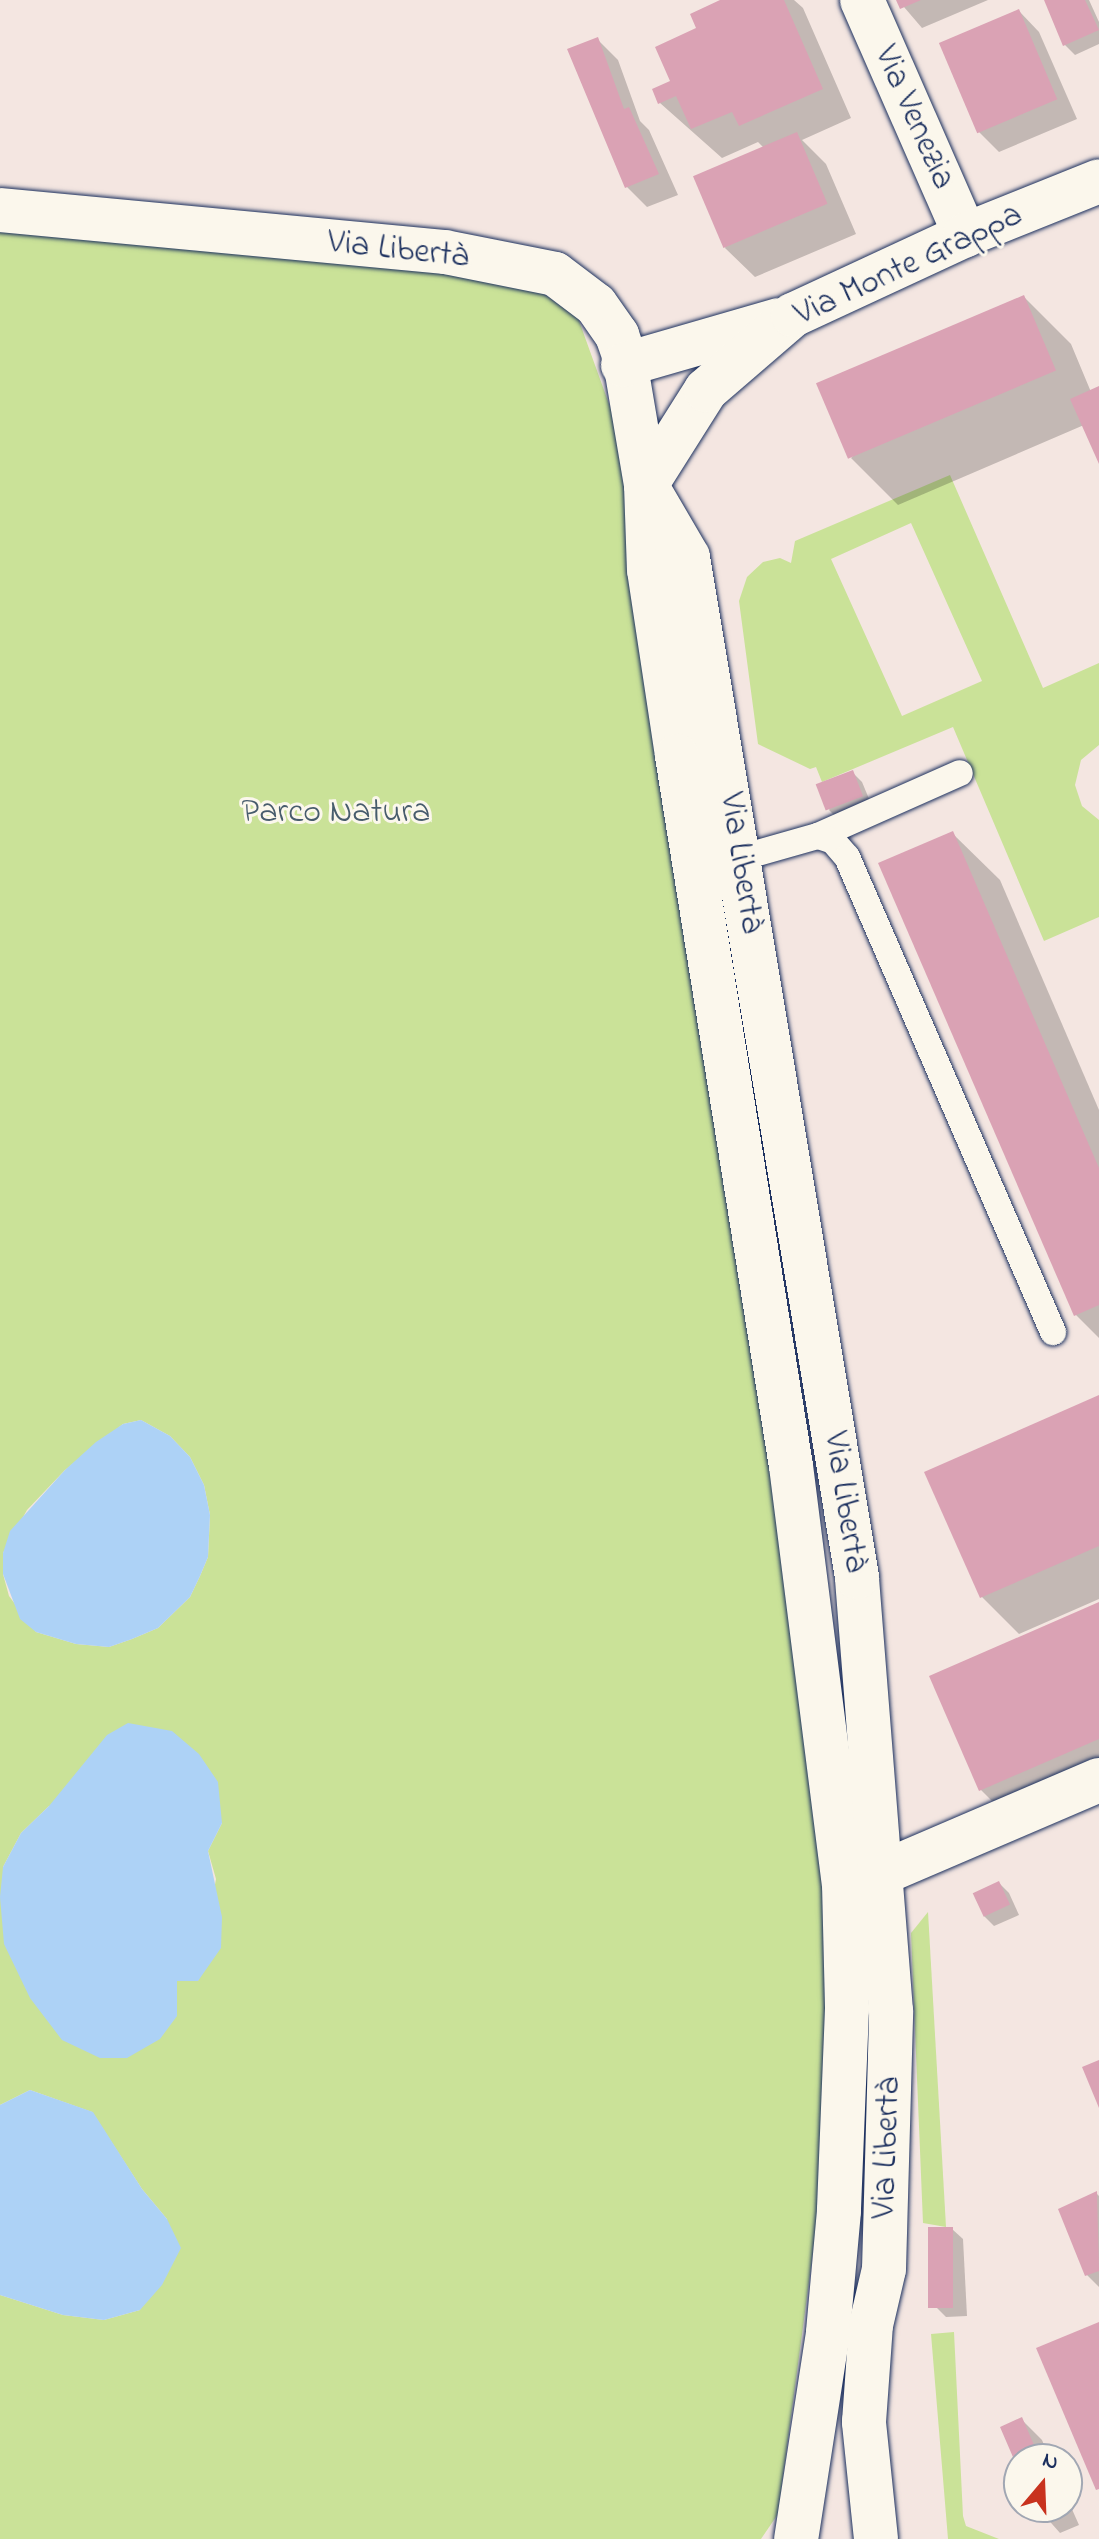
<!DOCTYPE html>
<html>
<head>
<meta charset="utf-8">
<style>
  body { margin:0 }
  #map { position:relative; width:1099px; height:2539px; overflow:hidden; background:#f4e6e1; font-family:"Indie Flower",sans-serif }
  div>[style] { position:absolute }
  .green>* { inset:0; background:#cae298 }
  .water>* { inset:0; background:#add2f6 }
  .shadow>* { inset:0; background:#0003 }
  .building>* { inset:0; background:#daa2b4; transform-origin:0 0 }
  .roads { filter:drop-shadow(0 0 2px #1b2f5e) drop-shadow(0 0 2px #1b2f5e) }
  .service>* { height:26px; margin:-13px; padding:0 13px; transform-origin:13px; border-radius:13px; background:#fbf7ec }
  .minor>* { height:44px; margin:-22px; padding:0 22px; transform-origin:22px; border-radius:22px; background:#fbf7ec }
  span { translate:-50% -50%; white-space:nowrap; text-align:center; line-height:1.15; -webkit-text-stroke:6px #fbf7ec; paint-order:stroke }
  .street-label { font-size:34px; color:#1b2f5e }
  .park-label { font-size:34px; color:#475c6c }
  .north { position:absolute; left:1003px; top:2443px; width:80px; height:80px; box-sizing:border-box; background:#fbf7ec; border:2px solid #a1a7b3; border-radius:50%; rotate:19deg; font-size:22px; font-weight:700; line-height:32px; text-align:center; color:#1b2f5e }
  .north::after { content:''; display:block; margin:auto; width:28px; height:36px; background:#c8321e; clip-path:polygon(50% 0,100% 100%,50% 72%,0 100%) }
</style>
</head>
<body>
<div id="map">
  <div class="green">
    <div style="clip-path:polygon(evenodd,0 223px,526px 281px,578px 318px,622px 440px,830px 1888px,819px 2207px,778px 2514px,761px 2539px,0 2539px,0 2295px,63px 2315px,104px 2320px,140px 2310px,167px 2219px,142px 2189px,92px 2112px,30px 2090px,0 2105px,0 223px,141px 1420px,170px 1436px,190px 1457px,204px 1485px,210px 1515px,208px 1557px,200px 1576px,190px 1597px,158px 1628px,132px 1639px,109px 1647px,76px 1644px,36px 1632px,9px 1596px,3px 1574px,3px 1553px,27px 1510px,65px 1470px,123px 1424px,141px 1420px,0 223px,49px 1806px,222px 1823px,208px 1851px,216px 1879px,198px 1981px,176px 1981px,3px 1867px,21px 1833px,49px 1806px)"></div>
    <div style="clip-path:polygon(evenodd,950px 475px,1043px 688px,1099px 663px,1099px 745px,1081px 760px,1075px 785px,1082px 806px,1099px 820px,1099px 917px,1044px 941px,953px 727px,822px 782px,816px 767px,810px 769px,758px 744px,739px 601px,747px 577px,763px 562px,780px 558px,791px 563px,795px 541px,950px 475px,911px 523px,982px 681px,902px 716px,831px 559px,911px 523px)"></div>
    <div style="clip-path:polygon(928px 1912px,946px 2227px,923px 2223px,911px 1933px)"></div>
    <div style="clip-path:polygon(954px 2332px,963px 2516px,966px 2526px,999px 2539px,948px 2539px,931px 2334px)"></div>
  </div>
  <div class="water">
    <div style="clip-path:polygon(141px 1420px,170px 1436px,190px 1457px,204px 1485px,210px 1515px,209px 1535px,208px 1557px,200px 1576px,190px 1597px,158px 1628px,132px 1639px,109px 1647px,76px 1644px,36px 1632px,20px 1619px,3px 1574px,3px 1553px,10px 1531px,65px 1470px,96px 1442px,123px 1424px)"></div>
    <div style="clip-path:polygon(128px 1723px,172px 1731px,199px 1754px,218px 1782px,222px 1823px,208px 1851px,222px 1917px,221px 1948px,198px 1981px,177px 1981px,177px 2016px,160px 2039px,127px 2058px,100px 2058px,62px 2040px,30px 1998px,4px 1944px,0 1897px,3px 1867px,21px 1833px,49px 1806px,107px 1735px)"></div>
    <div style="clip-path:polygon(30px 2090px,93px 2112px,142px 2189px,167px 2219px,181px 2248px,162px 2285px,140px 2310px,104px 2320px,63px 2315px,0 2295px,0 2105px)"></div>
  </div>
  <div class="shadow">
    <div style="clip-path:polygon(725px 0,794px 0,803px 8px,851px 118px,802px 140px,826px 164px,856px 234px,755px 277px,725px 248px,764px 148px,758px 142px,722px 158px,660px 103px,699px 29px)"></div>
    <div style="clip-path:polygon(898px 0,988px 0,922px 28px)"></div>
    <div style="clip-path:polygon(1046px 0,1089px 0,1099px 22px,1099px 44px,1075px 55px,1065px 45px)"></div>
    <div style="clip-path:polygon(1019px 11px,1039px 32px,1077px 119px,999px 152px,979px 132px)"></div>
    <div style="clip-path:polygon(598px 40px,618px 60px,640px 121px,649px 130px,678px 195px,647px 207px,626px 186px)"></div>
    <div style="clip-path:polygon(1024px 297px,1071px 344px,1091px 392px,1099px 389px,1099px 459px,1084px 425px,898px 505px,851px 458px)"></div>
    <div style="clip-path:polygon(852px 772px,862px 782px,872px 806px,839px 820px,829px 810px)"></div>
    <div style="clip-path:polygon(952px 833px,1000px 880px,1099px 1110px,1099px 1338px,1076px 1315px)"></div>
    <div style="clip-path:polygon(1099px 1397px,1099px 1599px,1019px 1634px,982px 1597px,926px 1473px)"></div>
    <div style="clip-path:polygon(1099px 1604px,1099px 1792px,1018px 1827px,981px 1790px,931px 1678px)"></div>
    <div style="clip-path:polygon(999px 1883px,1009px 1893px,1019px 1915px,994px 1926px,984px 1916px)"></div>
    <div style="clip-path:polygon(1096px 2193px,1099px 2196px,1099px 2287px,1087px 2275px)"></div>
    <div style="clip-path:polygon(952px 2229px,963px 2239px,967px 2316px,946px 2317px,936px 2307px)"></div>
    <div style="clip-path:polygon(1021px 2419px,1042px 2440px,1050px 2459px,1019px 2459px,1019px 2466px,1002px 2428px)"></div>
    <div style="clip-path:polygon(1067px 2498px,1079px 2525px,1060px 2533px,1037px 2507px,1067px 2507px)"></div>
  </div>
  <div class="building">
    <div style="clip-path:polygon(720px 0,784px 0,823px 89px,739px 126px,732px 112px,691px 129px,676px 96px,658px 104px,652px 89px,670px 81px,655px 47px,696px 28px,690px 14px)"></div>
    <div style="clip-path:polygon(896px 0,921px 0,900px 9px)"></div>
    <div style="clip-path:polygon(1044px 0,1085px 0,1099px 30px,1063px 46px)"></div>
    <div style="left:1019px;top:9px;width:98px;height:87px;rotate:67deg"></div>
    <div style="clip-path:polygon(598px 37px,624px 109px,629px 107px,659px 174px,625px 188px,567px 49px)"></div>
    <div style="left:797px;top:132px;width:78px;height:113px;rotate:67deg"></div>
    <div style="left:1024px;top:295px;width:82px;height:226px;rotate:67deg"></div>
    <div style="clip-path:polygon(1099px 386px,1099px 464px,1070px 399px)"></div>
    <div style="left:853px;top:770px;width:28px;height:40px;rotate:69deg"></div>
    <div style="clip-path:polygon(953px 831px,1099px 1168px,1099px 1305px,1074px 1316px,878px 863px)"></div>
    <div style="clip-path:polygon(1099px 1395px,1099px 1546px,980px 1598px,924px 1472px)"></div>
    <div style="clip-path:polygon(1099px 1602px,1099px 1739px,979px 1791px,929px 1676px)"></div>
    <div style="left:999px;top:1881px;width:26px;height:29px;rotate:65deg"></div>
    <div style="clip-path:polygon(1099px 2060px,1099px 2108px,1082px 2067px)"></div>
    <div style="clip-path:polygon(1097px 2191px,1099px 2271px,1085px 2276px,1058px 2209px)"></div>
    <div style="left:928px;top:2227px;width:25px;height:81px"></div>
    <div style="clip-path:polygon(1099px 2322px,1099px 2489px,1096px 2490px,1036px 2348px)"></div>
    <div style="clip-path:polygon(1022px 2417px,1040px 2459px,1019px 2459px,1019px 2471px,1000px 2427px)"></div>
    <div style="clip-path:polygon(1035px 2507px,1053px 2507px,1038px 2514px)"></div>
  </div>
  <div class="roads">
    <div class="service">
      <div style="left:818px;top:836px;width:155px;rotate:-23.9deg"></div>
      <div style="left:726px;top:862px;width:96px;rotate:-15.8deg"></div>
      <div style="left:818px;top:836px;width:16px;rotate:18deg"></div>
      <div style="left:833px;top:841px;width:21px;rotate:49deg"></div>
      <div style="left:847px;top:857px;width:518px;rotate:66.55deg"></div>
    </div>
    <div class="minor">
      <div style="left:862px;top:0;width:257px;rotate:66.3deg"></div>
      <div style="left:0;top:210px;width:447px;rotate:5.4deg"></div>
      <div style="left:445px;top:252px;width:112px;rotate:11.3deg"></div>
      <div style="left:555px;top:274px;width:51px;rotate:37.1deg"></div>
      <div style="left:596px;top:305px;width:37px;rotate:55deg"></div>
      <div style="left:617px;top:335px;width:21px;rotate:71deg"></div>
      <div style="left:624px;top:355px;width:132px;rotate:80.4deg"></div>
      <div style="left:646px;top:485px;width:85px;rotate:88deg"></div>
      <div style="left:649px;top:570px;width:188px;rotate:81.4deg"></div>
      <div style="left:677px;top:756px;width:719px;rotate:80.88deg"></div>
      <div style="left:791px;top:1466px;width:421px;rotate:82.8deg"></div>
      <div style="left:844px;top:1884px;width:125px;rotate:88.6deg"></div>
      <div style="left:847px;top:2009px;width:202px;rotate:92.3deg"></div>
      <div style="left:839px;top:2211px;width:122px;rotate:95.2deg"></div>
      <div style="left:828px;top:2333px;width:208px;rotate:98.8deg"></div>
      <div style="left:623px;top:365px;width:162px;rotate:-16.1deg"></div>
      <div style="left:854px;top:1881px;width:29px;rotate:-16deg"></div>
      <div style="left:882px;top:1873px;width:236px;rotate:-23.2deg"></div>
      <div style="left:876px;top:2539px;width:118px;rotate:-95.9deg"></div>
      <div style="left:864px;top:2422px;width:97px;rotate:-85.9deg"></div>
      <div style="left:871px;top:2325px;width:57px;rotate:-76.9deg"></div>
      <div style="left:884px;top:2269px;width:258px;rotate:-88.4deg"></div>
      <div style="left:891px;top:2011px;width:435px;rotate:-94.5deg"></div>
      <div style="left:857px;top:1577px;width:1034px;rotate:-99.41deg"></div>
      <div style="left:688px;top:557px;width:83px;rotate:-120.3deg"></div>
      <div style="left:646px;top:485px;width:112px;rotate:-57.7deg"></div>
      <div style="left:706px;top:390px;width:115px;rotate:-40.8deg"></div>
      <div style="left:793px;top:315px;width:190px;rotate:-24.9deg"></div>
      <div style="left:965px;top:235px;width:144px;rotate:-21.9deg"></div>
    </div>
  </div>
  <div class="street-label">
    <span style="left:913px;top:118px;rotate:66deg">Via Venezia</span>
    <span style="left:398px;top:251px;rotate:6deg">Via Libertà</span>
    <span style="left:909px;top:266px;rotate:-25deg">Via Monte Grappa</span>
    <span style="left:740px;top:863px;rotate:81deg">Via Libertà</span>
    <span style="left:844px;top:1502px;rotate:81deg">Via Libertà</span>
    <span style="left:888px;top:2148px;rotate:-88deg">Via Libertà</span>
  </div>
  <div class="park-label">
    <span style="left:336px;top:814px">Parco Natura</span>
  </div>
  <div class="north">N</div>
</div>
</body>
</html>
